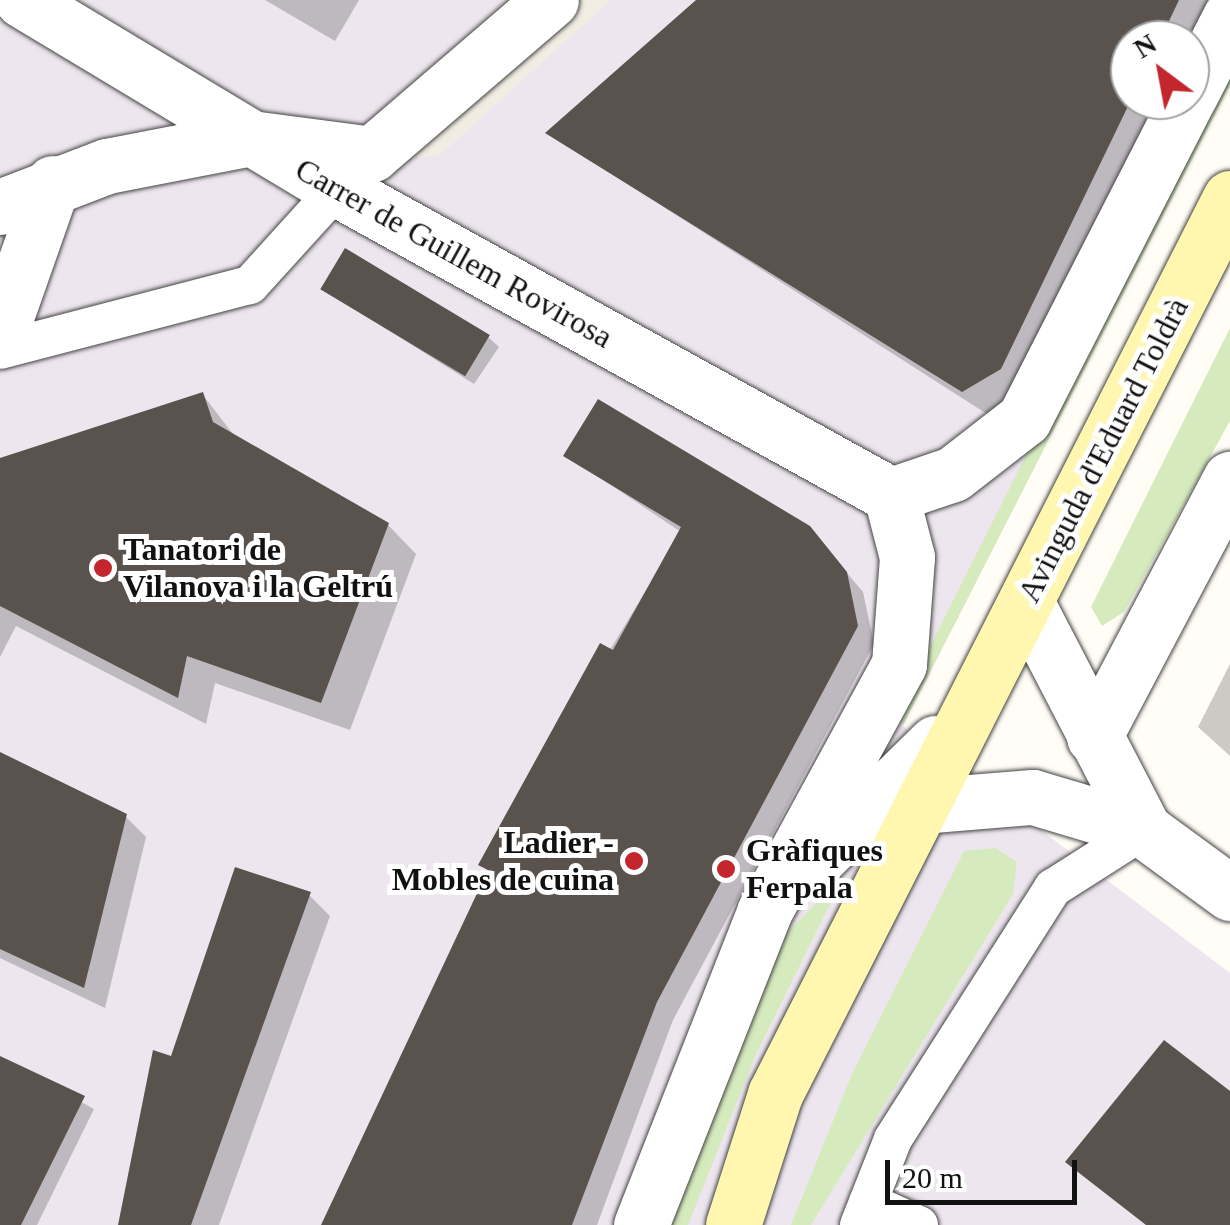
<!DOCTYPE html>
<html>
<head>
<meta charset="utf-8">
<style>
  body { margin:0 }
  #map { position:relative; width:1230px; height:1225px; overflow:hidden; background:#fffdf5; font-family:"Times New Roman",serif }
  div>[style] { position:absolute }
  .industrial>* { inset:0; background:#eee6ef }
  .green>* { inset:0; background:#d5ebbd }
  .plaza>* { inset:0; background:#f1ede2 }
  .shadow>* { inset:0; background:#0003 }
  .building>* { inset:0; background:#5a524d; transform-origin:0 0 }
  .roads { filter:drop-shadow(0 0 2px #444) drop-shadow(0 0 2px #444) }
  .lane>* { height:38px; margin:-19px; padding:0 19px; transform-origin:19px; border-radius:19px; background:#fff }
  .street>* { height:55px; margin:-27.5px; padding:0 27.5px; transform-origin:27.5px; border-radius:27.5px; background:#fff }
  .secondary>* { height:55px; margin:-27.5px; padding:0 27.5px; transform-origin:27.5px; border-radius:27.5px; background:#fff6b0 }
  .dots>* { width:28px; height:28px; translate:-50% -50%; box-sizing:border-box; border:5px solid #fff; border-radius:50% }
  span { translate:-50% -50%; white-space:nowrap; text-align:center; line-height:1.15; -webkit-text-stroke:10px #fff; paint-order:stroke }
  .street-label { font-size:32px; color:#111 }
  .poi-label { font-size:32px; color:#111; font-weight:700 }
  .left { translate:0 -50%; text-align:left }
  .right { translate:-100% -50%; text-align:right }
  .north { position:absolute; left:1110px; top:20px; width:100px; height:100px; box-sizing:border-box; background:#fff; border:2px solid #a0a0a0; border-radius:50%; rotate:328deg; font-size:28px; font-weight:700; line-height:40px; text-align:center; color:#111 }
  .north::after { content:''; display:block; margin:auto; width:35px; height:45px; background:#c4262e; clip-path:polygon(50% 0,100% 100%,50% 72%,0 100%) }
  .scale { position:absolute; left:885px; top:1160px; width:192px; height:45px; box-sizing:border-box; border:5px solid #111; border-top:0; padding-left:12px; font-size:30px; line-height:35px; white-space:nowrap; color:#111; -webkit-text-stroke:8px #fff; paint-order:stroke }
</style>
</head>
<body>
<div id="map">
  <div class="industrial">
    <div style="clip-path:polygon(evenodd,0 0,1230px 0,1230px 82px,903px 726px,1230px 973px,1230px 1225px,0 1225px,0 0,1130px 40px,1190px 40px,1190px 100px,1130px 100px,1130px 40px)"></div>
  </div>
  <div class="green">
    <div style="clip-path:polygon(1230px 49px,1230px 85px,904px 723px,890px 726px)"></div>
    <div style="clip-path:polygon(1230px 328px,1230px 421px,1124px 612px,1102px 626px,1091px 607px)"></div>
    <div style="clip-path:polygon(995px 848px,1017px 862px,1013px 894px,811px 1225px,791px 1225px,852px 1074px,964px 851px)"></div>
    <div style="clip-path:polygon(846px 872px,756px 1054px,688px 1225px,664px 1225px,766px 955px)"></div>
  </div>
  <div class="plaza">
    <div style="clip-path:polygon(507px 0,611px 0,440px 155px,417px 158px,363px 127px)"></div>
  </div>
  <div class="shadow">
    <div style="clip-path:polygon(265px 0,359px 0,335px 41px)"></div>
    <div style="clip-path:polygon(699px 0,1222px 0,1190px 40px,1130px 40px,1130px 100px,1172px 100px,1024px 392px,987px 414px,548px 133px)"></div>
    <div style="clip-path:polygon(324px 290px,488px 337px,499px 347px,474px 384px)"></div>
    <div style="clip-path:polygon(203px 395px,236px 438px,388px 525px,416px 554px,350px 730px,215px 683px,206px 724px,16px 626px,0 657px,0 460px)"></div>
    <div style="clip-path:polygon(566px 455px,809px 528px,863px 592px,874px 644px,673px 1020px,597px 1225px,323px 1225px,489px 873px,481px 864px,681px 532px)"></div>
    <div style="clip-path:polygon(1230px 664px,1230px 756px,1198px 727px)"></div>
    <div style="clip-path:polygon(0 755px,125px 816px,146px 837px,105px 1008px,0 958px)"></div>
    <div style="clip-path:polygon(309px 895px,330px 916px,219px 1225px,120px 1225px,173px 1060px)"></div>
    <div style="clip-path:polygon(0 1058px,94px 1109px,37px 1225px,0 1225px)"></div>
  </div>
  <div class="building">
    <div style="clip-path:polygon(696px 0,1179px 0,1160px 40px,1130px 40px,1131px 100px,1001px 369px,962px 392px,545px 133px)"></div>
    <div style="left:345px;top:248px;width:169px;height:48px;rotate:31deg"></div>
    <div style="clip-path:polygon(203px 392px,213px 422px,389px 523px,321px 703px,187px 656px,178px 698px,0 606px,0 458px)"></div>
    <div style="clip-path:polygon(598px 399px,810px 526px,847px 572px,858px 626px,657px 1002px,572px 1225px,321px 1225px,488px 870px,478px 865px,600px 643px,613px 650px,681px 527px,563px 456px)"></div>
    <div style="clip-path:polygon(0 752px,127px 814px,84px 988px,0 949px)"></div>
    <div style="clip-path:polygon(235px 867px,311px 892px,191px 1225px,118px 1225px,153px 1050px,171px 1056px)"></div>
    <div style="clip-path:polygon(1164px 1040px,1230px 1091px,1230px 1225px,1146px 1225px,1065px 1162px)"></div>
    <div style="clip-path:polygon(0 1056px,85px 1096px,21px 1225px,0 1225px)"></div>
  </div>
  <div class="roads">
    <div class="lane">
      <div style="left:0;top:350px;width:258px;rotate:-14.6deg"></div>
      <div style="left:250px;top:285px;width:130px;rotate:-47.8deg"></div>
      <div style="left:868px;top:1202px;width:56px;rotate:24.3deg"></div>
      <div style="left:859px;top:1225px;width:92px;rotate:-68.4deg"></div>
      <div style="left:893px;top:1139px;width:298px;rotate:-57.5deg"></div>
      <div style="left:1053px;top:888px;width:108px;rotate:-32.5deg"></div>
    </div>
    <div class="street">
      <div style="left:22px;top:0;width:367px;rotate:31deg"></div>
      <div style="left:337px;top:189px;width:633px;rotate:28.91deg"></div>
      <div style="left:1190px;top:95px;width:88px;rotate:-62.9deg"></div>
      <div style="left:0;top:207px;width:115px;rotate:-21deg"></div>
      <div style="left:107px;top:166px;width:147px;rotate:-11deg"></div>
      <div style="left:251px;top:138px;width:122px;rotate:7.5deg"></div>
      <div style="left:372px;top:154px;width:236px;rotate:-40.7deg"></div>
      <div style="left:0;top:334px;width:160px;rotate:-70.7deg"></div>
      <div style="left:1026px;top:602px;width:257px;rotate:62.6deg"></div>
      <div style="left:1094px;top:737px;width:292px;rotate:-62.2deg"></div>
      <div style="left:920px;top:806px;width:113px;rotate:-4.6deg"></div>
      <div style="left:1033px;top:797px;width:116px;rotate:16.6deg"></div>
      <div style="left:1144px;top:830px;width:107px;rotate:36.2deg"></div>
      <div style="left:811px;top:865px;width:174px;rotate:-44.5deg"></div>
      <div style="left:641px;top:1225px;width:336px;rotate:-68.5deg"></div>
      <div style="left:764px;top:912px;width:282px;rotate:-61.4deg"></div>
      <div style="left:899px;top:664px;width:107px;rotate:-85.7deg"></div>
      <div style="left:907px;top:557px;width:64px;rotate:-104.5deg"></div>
      <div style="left:891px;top:495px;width:65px;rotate:-18.7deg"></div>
      <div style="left:953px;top:474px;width:90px;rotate:-37.8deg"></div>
      <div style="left:1024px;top:419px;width:358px;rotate:-62.9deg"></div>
    </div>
    <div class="secondary">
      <div style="left:733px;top:1225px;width:138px;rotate:-72.2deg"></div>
      <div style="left:775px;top:1094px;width:1005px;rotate:-63.08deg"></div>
    </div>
  </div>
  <div class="dots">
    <div style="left:103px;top:568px;background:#c4262e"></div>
    <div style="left:634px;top:861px;background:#c4262e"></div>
    <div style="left:726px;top:869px;background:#c4262e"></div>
  </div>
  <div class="street-label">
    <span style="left:454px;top:253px;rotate:29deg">Carrer de Guillem Rovirosa</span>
    <span style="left:1103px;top:450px;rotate:-63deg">Avinguda d'Eduard Toldrà</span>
  </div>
  <div class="poi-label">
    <span class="left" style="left:123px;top:568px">Tanatori de<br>Vilanova i la Geltrú</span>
    <span class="right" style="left:614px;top:861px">Ladier -<br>Mobles de cuina</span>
    <span class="left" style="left:746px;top:869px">Gràfiques<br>Ferpala</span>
  </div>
  <div class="north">N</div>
  <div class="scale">20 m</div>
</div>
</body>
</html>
